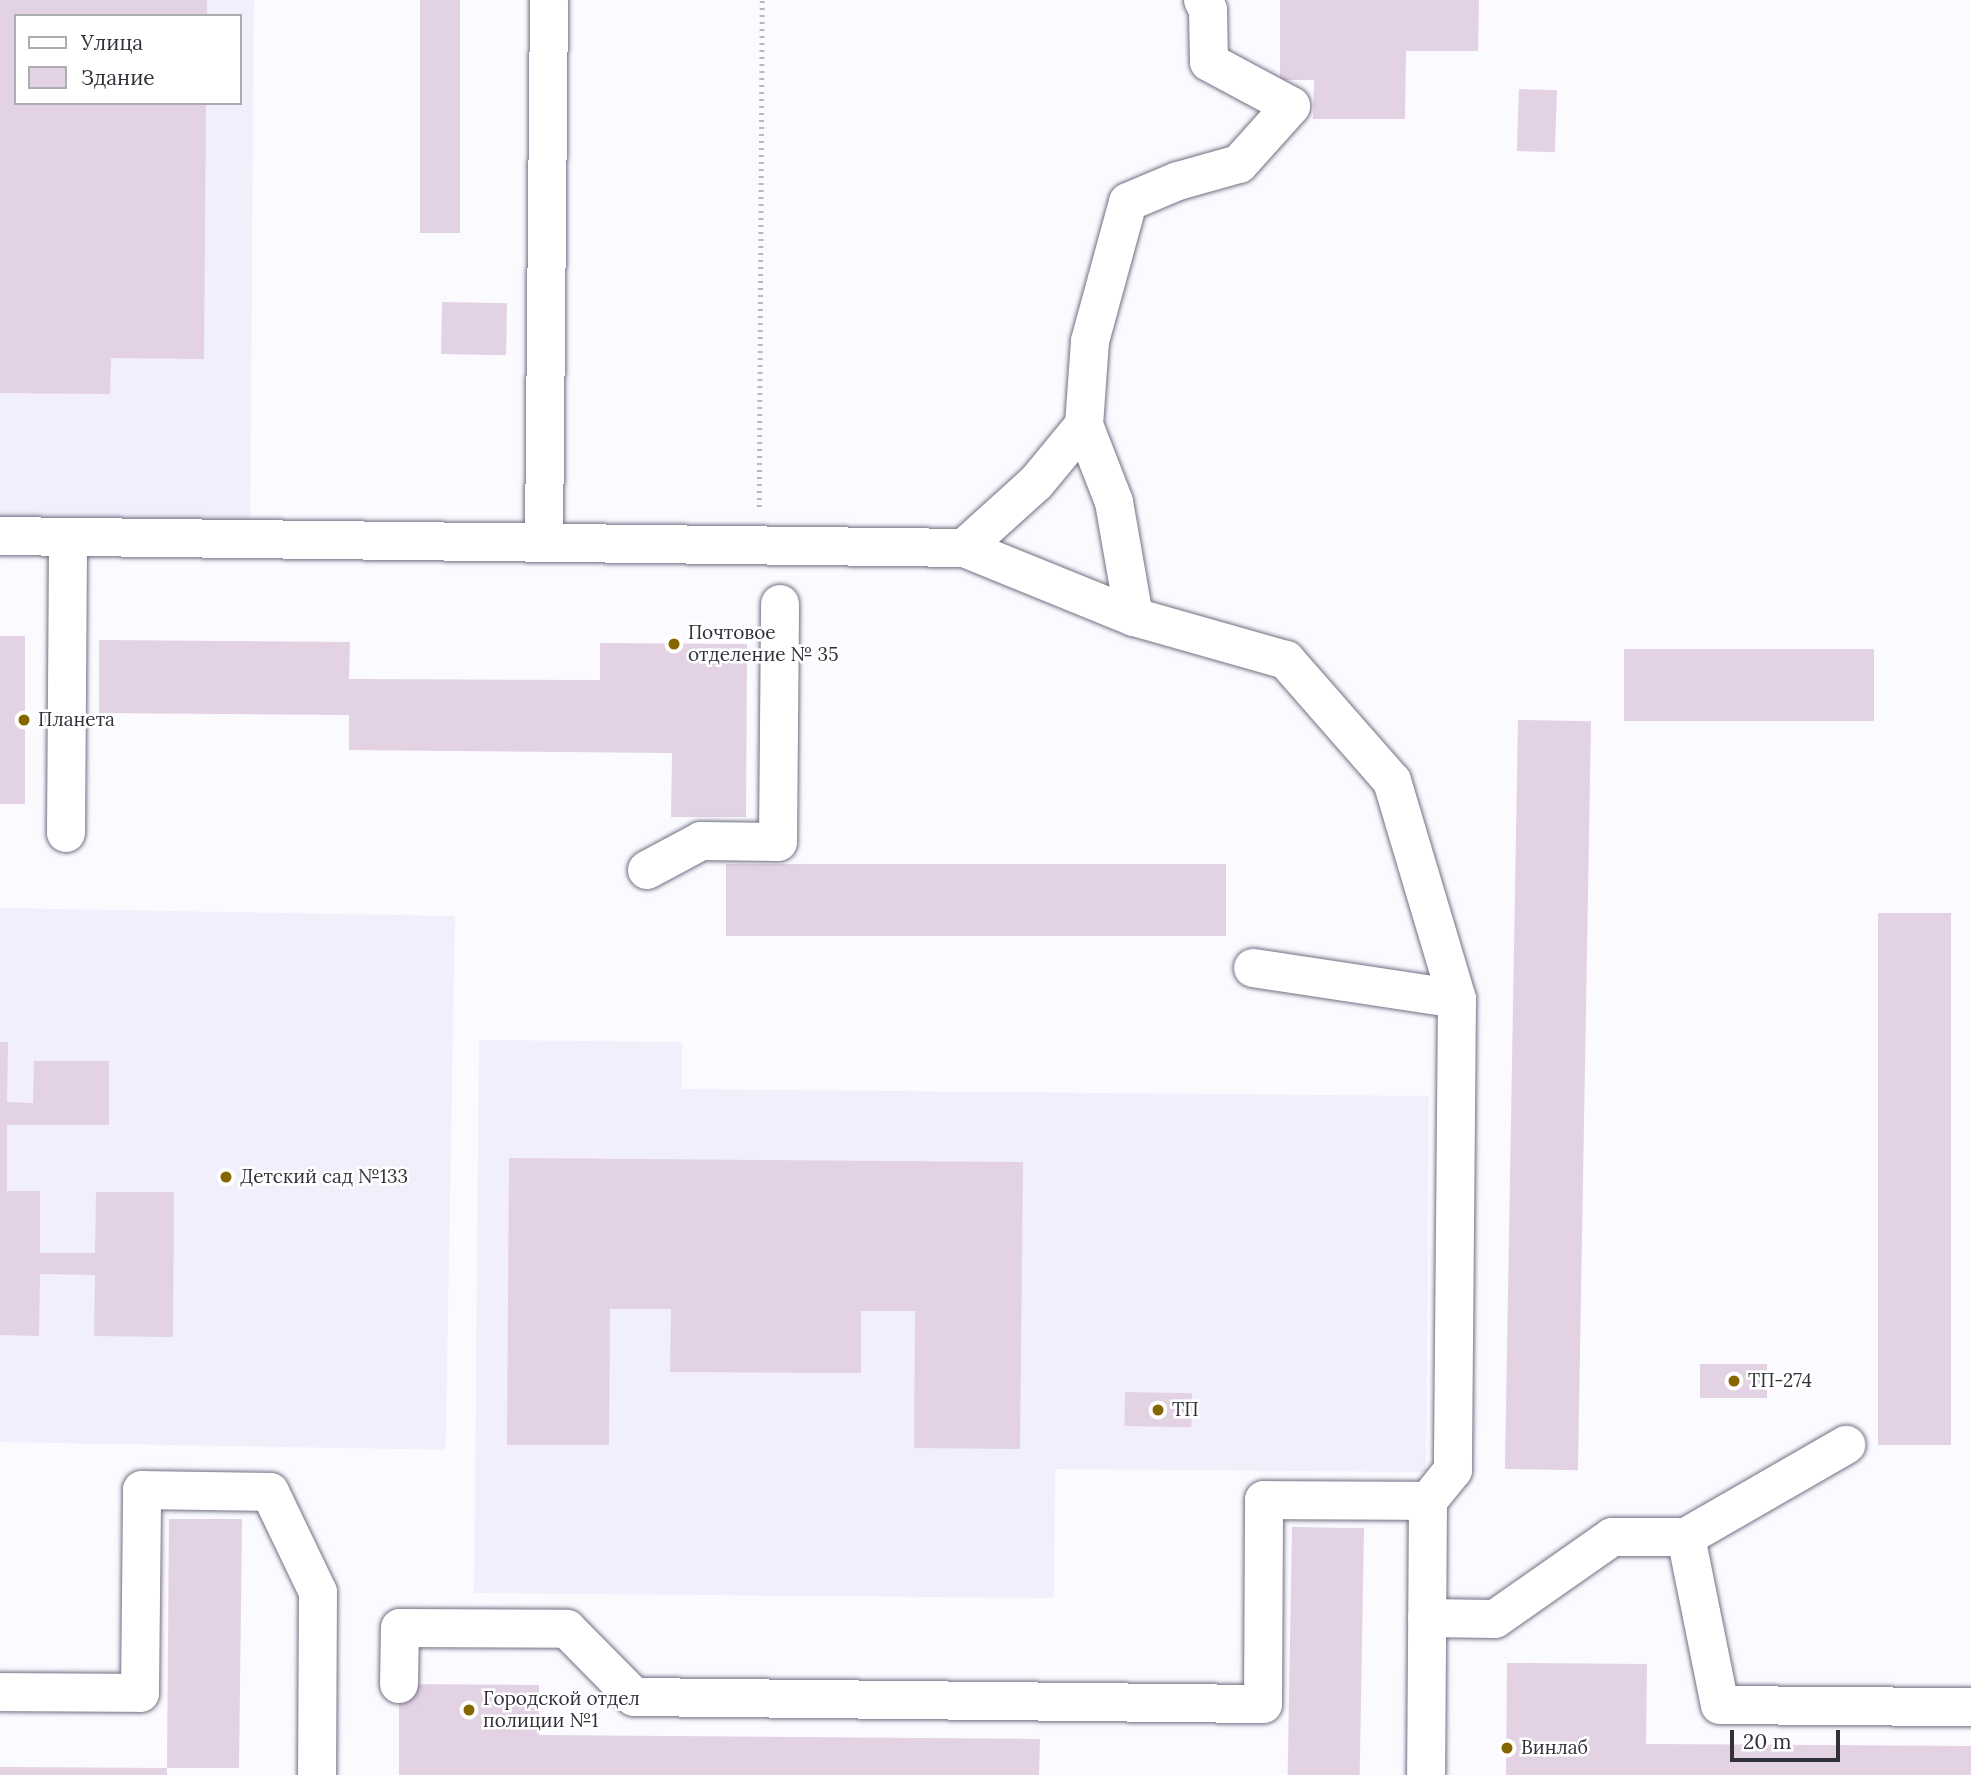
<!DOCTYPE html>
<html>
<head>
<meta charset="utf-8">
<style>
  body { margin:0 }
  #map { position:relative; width:1971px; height:1775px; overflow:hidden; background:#fbfaff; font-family:Lora,serif }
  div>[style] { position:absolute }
  .built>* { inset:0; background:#f1effb; transform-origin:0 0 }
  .building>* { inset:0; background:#e3d1e4; transform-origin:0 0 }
  .path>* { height:4.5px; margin-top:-2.25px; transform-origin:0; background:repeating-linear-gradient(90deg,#b9b8be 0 2px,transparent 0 7px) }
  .roads { filter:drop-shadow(0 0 2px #736f83) drop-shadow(0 0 2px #736f83) }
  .minor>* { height:38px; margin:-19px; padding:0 19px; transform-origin:19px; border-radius:19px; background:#fff }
  .dots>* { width:19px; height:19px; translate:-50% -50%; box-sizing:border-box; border:4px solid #fff; border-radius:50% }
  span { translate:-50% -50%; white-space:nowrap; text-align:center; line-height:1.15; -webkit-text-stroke:5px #fff; paint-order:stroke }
  .poi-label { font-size:19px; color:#323039 }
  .left { translate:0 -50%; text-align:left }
  .legend { position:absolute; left:14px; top:14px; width:228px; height:91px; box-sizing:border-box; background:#fff; border:2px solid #adacb0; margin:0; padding:9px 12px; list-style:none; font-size:21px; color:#323039 }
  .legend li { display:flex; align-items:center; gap:14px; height:35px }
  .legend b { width:35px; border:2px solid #adacb0 }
  .scale { position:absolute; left:1730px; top:1730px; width:110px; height:32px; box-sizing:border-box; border:4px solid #323039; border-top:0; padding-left:9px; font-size:21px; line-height:24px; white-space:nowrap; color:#323039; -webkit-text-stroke:5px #fff; paint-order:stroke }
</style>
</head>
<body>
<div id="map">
  <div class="built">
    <div style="clip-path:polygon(evenodd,0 0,254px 0,250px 521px,0 519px,0 0,16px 16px,240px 16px,240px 103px,16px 103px,16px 16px)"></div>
    <div style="left:0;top:908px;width:455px;height:534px;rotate:1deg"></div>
    <div style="clip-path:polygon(479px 1040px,682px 1042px,682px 1089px,1429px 1096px,1426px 1472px,1055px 1469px,1054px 1598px,474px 1593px)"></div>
  </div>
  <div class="building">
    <div style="clip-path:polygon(0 0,207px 0,207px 16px,16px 16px,16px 103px,206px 103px,204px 359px,111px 358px,110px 394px,0 393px)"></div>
    <div style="left:420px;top:0;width:40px;height:233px"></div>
    <div style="clip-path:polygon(1280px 0,1479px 0,1478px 51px,1406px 51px,1405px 119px,1313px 119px,1314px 80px,1280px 80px)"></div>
    <div style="left:1519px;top:89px;width:38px;height:62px;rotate:2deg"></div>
    <div style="left:442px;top:302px;width:65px;height:52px;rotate:1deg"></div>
    <div style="left:0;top:636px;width:25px;height:168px"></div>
    <div style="clip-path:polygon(99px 640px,350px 642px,349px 679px,600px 680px,600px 643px,747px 644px,746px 817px,671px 817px,672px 753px,349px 750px,349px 715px,99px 713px)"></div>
    <div style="left:1624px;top:649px;width:250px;height:72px"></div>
    <div style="left:1518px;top:720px;width:73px;height:749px;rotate:1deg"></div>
    <div style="left:726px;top:864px;width:500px;height:72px"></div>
    <div style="left:1878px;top:913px;width:73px;height:532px"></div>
    <div style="clip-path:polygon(0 1042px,8px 1042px,7px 1102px,33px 1103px,34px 1061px,109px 1061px,109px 1125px,7px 1125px,7px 1191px,40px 1191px,40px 1253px,95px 1253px,96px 1192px,174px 1192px,173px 1337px,94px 1336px,95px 1275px,40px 1274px,39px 1336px,0 1335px)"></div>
    <div style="clip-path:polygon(509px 1158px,1023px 1162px,1020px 1449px,914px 1448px,915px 1311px,861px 1311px,861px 1373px,670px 1372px,671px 1309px,610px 1309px,609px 1445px,507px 1445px)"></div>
    <div style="left:1700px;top:1364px;width:67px;height:34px"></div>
    <div style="left:1125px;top:1392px;width:67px;height:34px;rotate:1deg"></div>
    <div style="clip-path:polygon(169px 1519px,242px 1519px,239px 1768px,167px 1768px,167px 1775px,0 1775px,0 1767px,167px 1768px)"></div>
    <div style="left:1292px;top:1527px;width:72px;height:248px;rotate:1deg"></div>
    <div style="clip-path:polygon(1507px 1663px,1647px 1664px,1646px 1744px,1971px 1746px,1971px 1775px,1506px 1775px)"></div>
    <div style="clip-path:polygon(399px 1684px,539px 1685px,539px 1735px,1040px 1739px,1039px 1775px,399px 1775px)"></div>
  </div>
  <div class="path">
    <div style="left:759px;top:507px;width:507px;rotate:-89.66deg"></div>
  </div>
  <div class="roads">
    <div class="minor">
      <div style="left:1084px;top:425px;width:83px;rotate:68.7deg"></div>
      <div style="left:1114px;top:502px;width:117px;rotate:80.1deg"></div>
      <div style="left:0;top:536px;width:964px;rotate:0.71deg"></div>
      <div style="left:964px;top:548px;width:183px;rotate:22.1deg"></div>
      <div style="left:1134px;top:617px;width:158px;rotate:15.8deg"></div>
      <div style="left:1286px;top:660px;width:161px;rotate:48.8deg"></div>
      <div style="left:1392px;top:781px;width:227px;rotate:73.4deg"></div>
      <div style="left:1457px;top:999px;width:471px;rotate:90.5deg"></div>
      <div style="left:1453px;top:1470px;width:40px;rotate:129deg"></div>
      <div style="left:1428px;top:1501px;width:274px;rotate:90.4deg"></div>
      <div style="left:544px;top:540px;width:540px;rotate:-89.47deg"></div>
      <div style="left:964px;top:548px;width:97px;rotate:-42.1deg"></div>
      <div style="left:1036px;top:483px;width:75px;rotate:-50.4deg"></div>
      <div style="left:1084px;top:425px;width:84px;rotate:-85.9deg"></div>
      <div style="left:1090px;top:341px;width:144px;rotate:-74.7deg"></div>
      <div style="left:1128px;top:202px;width:54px;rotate:-22.8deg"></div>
      <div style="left:1178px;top:181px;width:63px;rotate:-15.6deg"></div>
      <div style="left:1239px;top:164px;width:78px;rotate:-48.1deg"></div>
      <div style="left:1291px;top:106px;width:93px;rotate:-151.8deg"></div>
      <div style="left:1209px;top:62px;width:52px;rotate:-91.1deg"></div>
      <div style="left:1208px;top:10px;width:11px;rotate:-117deg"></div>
      <div style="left:66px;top:833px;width:296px;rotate:-89.6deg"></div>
      <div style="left:647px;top:870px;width:61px;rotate:-28.2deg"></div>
      <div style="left:701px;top:841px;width:77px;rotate:0.7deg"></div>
      <div style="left:778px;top:842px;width:238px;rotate:-89.5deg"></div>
      <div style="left:1253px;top:968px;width:206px;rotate:8.6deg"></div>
      <div style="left:1686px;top:1537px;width:171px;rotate:78.6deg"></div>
      <div style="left:1720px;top:1705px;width:251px;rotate:0.5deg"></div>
      <div style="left:1427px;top:1618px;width:68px;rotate:0.8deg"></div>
      <div style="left:1495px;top:1619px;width:143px;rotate:-35deg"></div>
      <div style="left:1612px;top:1537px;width:74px"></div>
      <div style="left:1686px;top:1537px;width:185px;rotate:-29.9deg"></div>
      <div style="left:399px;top:1684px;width:56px;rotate:-89deg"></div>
      <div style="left:400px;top:1628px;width:167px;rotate:0.3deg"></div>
      <div style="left:567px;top:1629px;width:95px;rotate:45.4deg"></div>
      <div style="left:634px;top:1697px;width:629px;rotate:0.64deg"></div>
      <div style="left:1263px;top:1704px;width:204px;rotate:-89.7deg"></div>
      <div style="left:1264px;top:1500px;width:164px;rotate:0.3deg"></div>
      <div style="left:0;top:1692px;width:140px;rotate:0.4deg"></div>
      <div style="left:140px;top:1693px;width:203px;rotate:-89.4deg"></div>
      <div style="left:142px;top:1490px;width:128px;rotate:0.9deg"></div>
      <div style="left:270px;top:1492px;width:111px;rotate:64.4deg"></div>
      <div style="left:318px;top:1592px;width:183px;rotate:90.3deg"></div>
    </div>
  </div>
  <div class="dots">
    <div style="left:674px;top:644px;background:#856700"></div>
    <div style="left:24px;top:720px;background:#856700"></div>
    <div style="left:226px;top:1177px;background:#856700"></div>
    <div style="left:1734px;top:1381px;background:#856700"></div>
    <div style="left:1158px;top:1410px;background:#856700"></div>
    <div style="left:469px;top:1710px;background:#856700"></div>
    <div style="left:1507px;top:1748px;background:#856700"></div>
  </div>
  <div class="poi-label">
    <span class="left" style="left:688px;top:644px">Почтовое<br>отделение № 35</span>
    <span class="left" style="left:38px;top:720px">Планета</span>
    <span class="left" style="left:240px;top:1177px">Детский сад №133</span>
    <span class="left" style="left:1748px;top:1381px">ТП-274</span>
    <span class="left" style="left:1172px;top:1410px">ТП</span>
    <span class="left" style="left:483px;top:1710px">Городской отдел<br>полиции №1</span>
    <span class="left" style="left:1521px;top:1748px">Винлаб</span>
  </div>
  <ul class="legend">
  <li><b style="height:9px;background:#fff"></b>Улица</li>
  <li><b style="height:19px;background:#e3d1e4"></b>Здание</li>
  </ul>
  <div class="scale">20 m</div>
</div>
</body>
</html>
